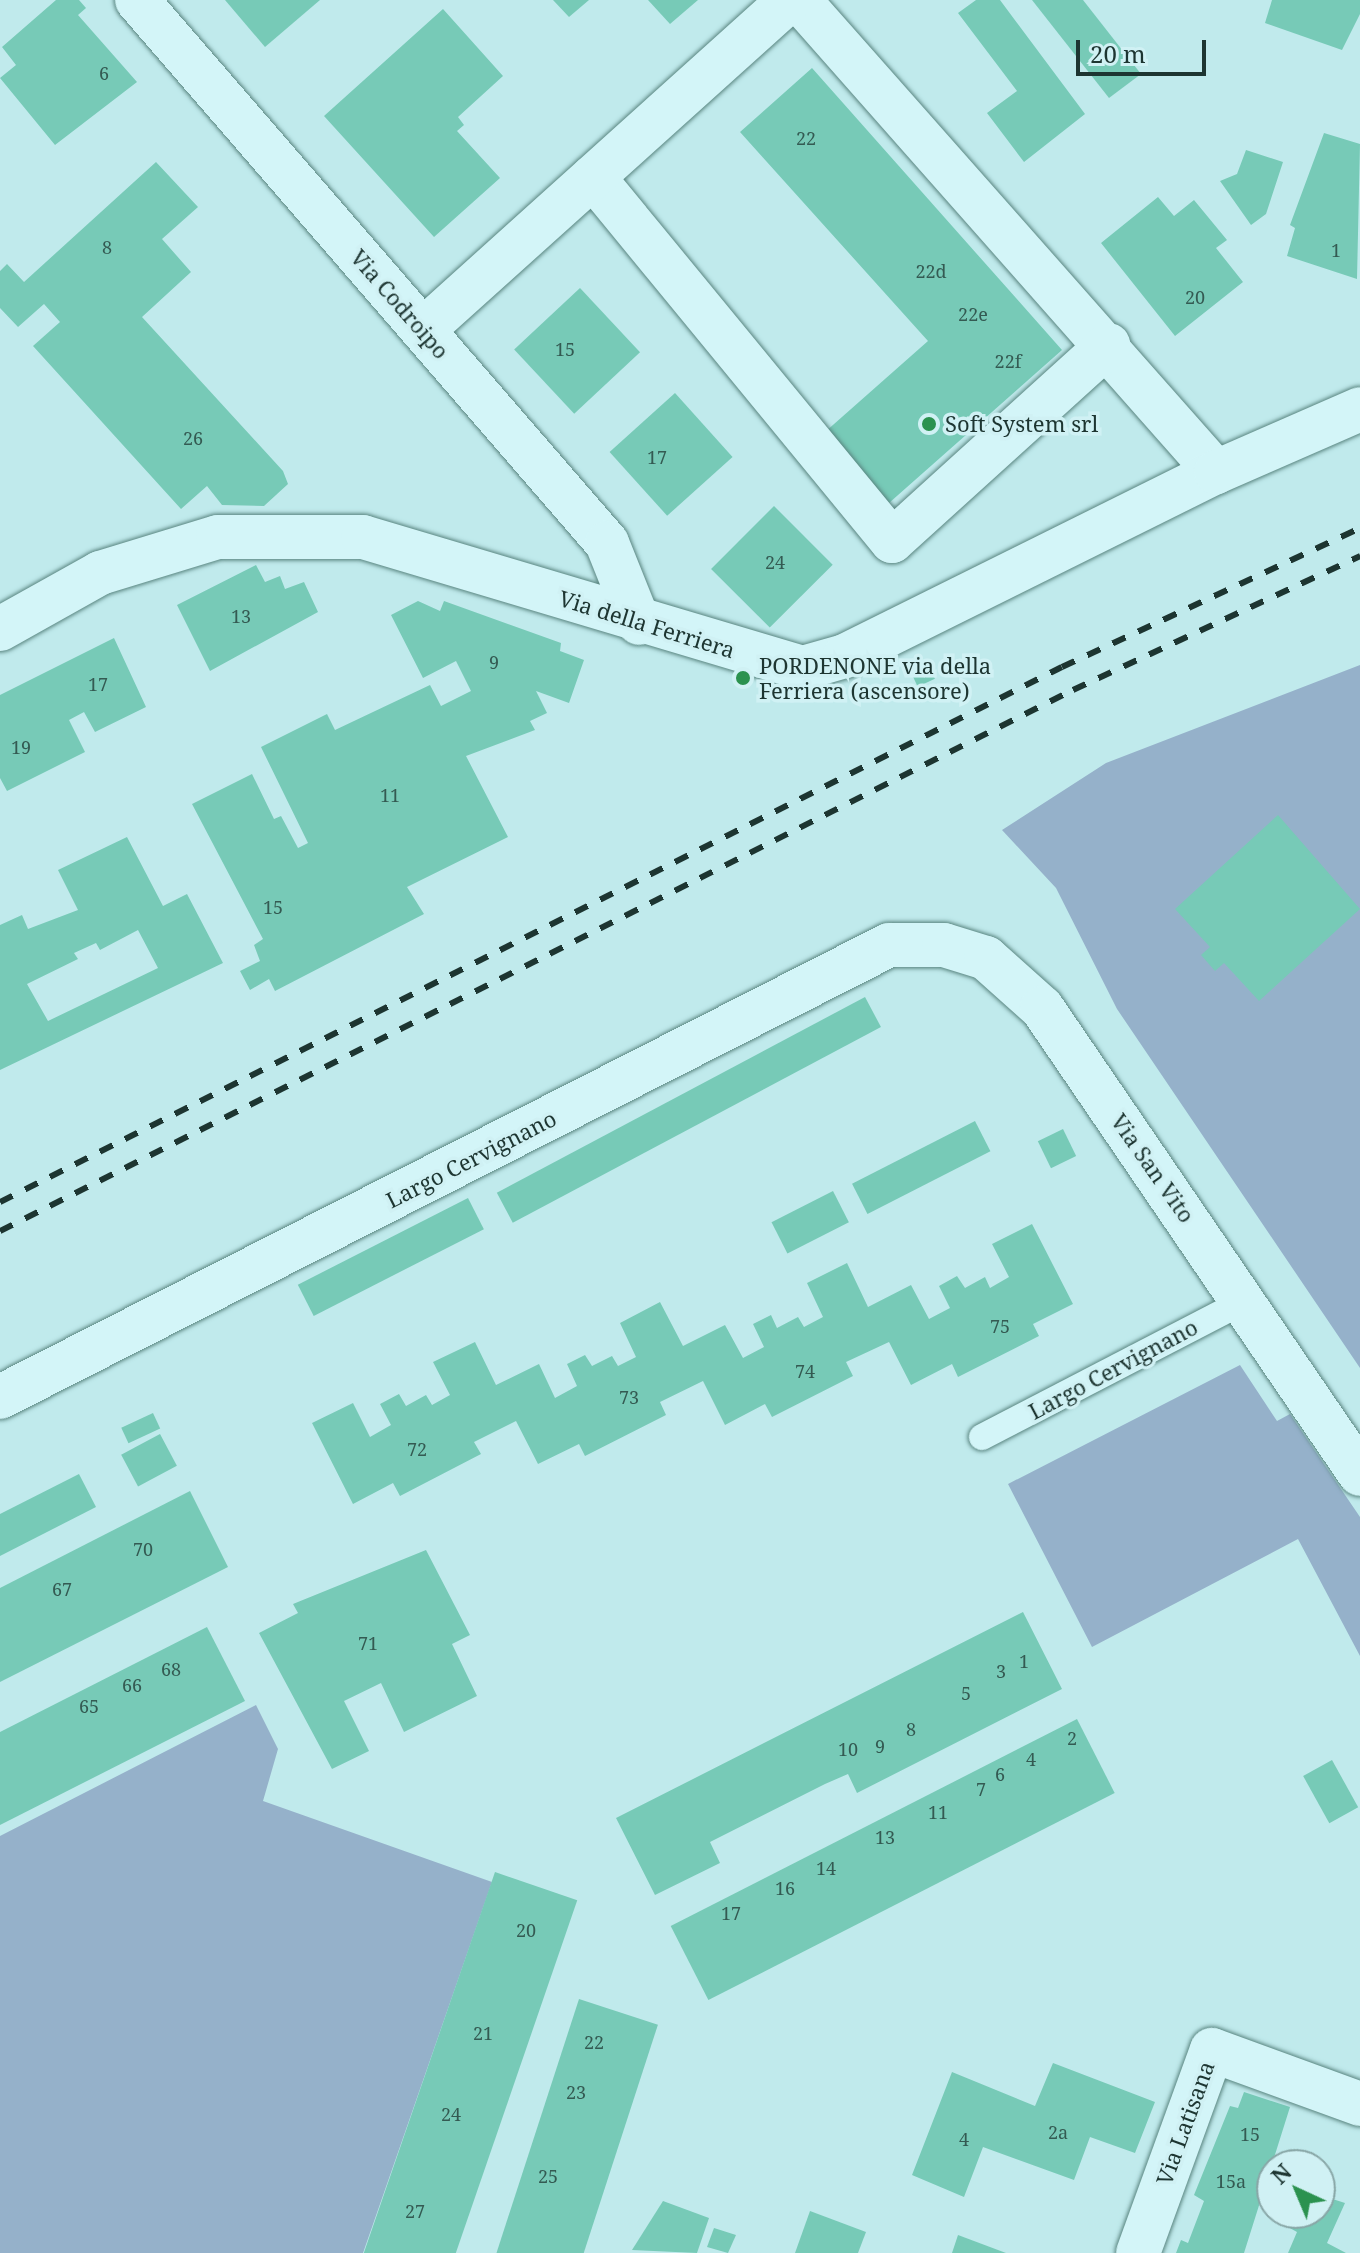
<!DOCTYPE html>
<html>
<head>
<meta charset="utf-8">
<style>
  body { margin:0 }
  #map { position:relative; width:1360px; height:2253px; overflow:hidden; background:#c0eaec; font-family:"Noto Serif",serif }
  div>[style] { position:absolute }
  .green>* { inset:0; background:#95b1ca }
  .building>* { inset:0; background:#77cab7; transform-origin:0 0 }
  .roads { filter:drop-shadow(0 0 2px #598580) drop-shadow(0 0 2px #598580) }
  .service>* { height:26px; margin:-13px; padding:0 13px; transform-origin:13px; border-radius:13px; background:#d3f5f8 }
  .minor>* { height:44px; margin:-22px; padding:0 22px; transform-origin:22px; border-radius:22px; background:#d3f5f8 }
  .rail>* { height:6px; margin-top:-3px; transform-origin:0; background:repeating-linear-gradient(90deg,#1d3531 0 14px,transparent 0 28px) }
  .dots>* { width:22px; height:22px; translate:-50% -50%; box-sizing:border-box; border:4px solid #d0f1f4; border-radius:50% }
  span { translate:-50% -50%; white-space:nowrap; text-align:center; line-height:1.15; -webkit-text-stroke:7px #d0f1f4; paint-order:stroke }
  .number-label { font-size:18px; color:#345a52 }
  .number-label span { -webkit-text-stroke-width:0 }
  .street-label { font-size:22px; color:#1d3531 }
  .poi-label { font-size:22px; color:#1d3531 }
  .left { translate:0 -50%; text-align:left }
  .north { position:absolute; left:1256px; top:2149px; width:80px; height:80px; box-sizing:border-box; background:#d0f1f4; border:2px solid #88a6a6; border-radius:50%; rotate:316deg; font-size:22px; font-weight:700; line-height:32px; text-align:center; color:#1d3531 }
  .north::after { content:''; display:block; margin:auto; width:28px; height:36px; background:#2b924f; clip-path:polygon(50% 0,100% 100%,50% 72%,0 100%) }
  .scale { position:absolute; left:1076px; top:40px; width:130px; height:36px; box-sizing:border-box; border:4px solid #1d3531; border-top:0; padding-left:10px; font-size:24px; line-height:28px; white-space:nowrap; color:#1d3531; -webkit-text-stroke:6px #d0f1f4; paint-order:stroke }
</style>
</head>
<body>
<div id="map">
  <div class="green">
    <div style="clip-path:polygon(1360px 665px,1360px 1368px,1117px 1009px,1056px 888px,1002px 830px,1106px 763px)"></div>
    <div style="clip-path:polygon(1240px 1365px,1277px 1421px,1290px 1414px,1360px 1517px,1360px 1656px,1298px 1539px,1092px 1647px,1008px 1484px)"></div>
    <div style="clip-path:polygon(256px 1705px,278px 1749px,263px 1801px,492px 1882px,363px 2253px,0 2253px,0 1836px)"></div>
  </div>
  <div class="building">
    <div style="clip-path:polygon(56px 0,79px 0,86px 8px,78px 15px,137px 82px,55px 145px,0 78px,16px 65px,2px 47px)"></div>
    <div style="clip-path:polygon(225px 0,320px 0,265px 47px)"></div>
    <div style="clip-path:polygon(553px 0,589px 0,569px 17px)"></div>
    <div style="clip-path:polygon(648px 0,698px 0,670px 24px)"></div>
    <div style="clip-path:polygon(976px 0,1000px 0,1085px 114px,1024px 162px,987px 113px,1017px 91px,958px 13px)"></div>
    <div style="clip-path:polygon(1032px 0,1083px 0,1141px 74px,1109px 98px)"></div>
    <div style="clip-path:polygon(1272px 0,1360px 0,1360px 14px,1342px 50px,1265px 23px)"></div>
    <div style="clip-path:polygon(443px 9px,503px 76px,458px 117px,464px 125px,457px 131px,500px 178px,434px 237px,324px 116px)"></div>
    <div style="clip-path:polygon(812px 68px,1062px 350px,889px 503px,825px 432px,928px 341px,740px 132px)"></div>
    <div style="clip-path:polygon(1324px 133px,1360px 144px,1357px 279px,1287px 256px,1295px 228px,1290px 225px)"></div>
    <div style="clip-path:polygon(1246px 150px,1283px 162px,1266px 214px,1251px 225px,1220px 181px,1237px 174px)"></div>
    <div style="clip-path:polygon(156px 162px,198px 207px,162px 239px,191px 272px,142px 317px,283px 471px,288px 484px,264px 506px,222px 505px,207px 486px,181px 509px,33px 346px,60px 322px,44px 304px,18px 327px,0 308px,0 271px,7px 264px,24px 282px)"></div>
    <div style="clip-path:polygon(1158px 197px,1174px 216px,1194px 200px,1227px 240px,1216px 248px,1243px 282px,1175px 336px,1101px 243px)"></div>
    <div style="left:580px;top:288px;width:88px;height:90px;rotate:47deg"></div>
    <div style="left:675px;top:393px;width:86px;height:88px;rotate:48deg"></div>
    <div style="left:774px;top:506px;width:83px;height:89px;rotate:45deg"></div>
    <div style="clip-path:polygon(256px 565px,265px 582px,280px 576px,285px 589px,304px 582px,318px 612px,210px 671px,177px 605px)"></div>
    <div style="clip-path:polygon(418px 601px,440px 611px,444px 601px,561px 643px,560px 651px,584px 660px,569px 703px,536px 691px,547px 713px,530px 721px,535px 730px,466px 756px,508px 837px,407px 887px,424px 914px,275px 991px,269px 979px,250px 990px,240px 971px,260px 961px,254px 945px,263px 939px,192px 804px,252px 774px,274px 819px,281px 816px,298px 848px,308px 843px,261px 747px,327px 714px,335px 730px,430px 685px,441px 706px,471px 691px,456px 661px,423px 678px,391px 615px)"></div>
    <div style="clip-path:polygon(114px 638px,146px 707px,95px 732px,84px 712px,69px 720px,85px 752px,7px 791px,0 778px,0 695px)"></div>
    <div style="left:929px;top:666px;width:14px;height:19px;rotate:65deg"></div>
    <div style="clip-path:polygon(1278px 815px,1360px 909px,1259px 1001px,1224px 963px,1215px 971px,1201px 955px,1210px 947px,1175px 909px)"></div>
    <div style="clip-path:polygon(evenodd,127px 837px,163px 906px,187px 894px,223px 963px,0 1070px,0 925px,22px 915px,28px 929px,78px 910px,58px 870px,127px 837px,138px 930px,158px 968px,48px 1021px,27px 984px,78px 959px,74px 953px,96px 943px,100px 950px,138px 930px)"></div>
    <div style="left:865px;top:997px;width:34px;height:417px;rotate:62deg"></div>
    <div style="left:975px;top:1121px;width:34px;height:138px;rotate:63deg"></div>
    <div style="left:1063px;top:1129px;width:30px;height:28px;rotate:64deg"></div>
    <div style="left:833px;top:1191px;width:35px;height:69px;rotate:63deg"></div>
    <div style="left:468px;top:1198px;width:35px;height:191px;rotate:63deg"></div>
    <div style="clip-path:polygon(1032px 1224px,1073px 1304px,1033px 1324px,1039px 1336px,958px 1377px,952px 1364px,911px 1385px,889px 1342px,846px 1362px,853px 1376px,772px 1417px,765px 1404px,725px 1425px,703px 1381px,660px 1402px,666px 1415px,585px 1456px,579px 1444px,538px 1464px,516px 1421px,474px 1442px,481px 1454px,400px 1496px,393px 1483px,353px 1504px,312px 1423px,353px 1403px,370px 1437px,391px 1425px,380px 1404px,399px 1394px,406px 1406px,426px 1395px,432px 1405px,450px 1395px,433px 1362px,475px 1342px,496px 1385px,539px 1364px,555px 1398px,577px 1386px,567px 1364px,585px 1355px,592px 1366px,612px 1356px,618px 1366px,636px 1357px,620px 1323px,660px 1302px,683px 1346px,725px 1325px,743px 1358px,764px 1347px,753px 1324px,771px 1315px,777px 1328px,798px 1317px,804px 1327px,823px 1317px,807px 1283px,847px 1263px,868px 1307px,911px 1285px,929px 1319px,950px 1308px,939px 1286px,957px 1276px,965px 1288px,985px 1277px,990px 1288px,1009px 1277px,992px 1244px)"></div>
    <div style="left:153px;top:1413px;width:17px;height:35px;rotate:65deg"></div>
    <div style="left:160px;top:1434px;width:36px;height:44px;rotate:62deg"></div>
    <div style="clip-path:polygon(79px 1474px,96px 1507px,0 1556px,0 1514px)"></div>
    <div style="clip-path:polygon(190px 1491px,228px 1567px,0 1682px,0 1588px)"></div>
    <div style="clip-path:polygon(426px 1550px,470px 1635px,452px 1644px,477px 1696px,404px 1732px,381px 1683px,344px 1701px,369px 1751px,332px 1769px,259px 1633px,298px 1613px,293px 1604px)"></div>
    <div style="clip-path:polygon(1023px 1612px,1062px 1689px,857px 1793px,848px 1774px,825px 1784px,710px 1842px,720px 1863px,655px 1895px,616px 1818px)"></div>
    <div style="clip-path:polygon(207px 1627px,245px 1701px,0 1825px,0 1732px)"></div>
    <div style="left:1077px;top:1719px;width:83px;height:456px;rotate:63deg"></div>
    <div style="left:1332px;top:1760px;width:54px;height:33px;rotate:61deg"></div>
    <div style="left:495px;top:1872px;width:87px;height:403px;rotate:19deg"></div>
    <div style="left:579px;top:1999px;width:83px;height:269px;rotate:18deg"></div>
    <div style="clip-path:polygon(1053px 2063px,1155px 2102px,1135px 2153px,1090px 2137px,1074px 2180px,983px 2147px,964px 2197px,912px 2175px,952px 2072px,1035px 2106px)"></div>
    <div style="clip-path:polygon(1244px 2092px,1290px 2107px,1244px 2253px,1176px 2253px,1181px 2240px,1188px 2243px,1204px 2201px,1194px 2195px,1230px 2106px,1238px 2108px)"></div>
    <div style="clip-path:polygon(1320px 2195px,1345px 2203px,1327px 2243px,1346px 2253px,1288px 2253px,1297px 2232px,1275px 2220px,1279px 2213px,1320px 2213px)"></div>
    <div style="clip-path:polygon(663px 2201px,709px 2218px,697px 2253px,632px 2250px)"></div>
    <div style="clip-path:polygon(810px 2211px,866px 2232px,858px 2253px,795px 2253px)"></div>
    <div style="clip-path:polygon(714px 2228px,736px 2235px,728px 2253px,707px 2247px)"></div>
    <div style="clip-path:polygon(958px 2235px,1006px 2253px,952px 2253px)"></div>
  </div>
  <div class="roads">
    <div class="service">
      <div style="left:982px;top:1437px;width:295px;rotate:-27.4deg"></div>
    </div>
    <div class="minor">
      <div style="left:137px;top:0;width:718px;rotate:49.12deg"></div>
      <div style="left:607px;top:543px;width:86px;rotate:68.2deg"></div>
      <div style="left:799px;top:0;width:630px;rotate:48.54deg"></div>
      <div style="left:593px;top:177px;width:471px;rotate:50.6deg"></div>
      <div style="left:892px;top:541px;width:292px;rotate:-42.2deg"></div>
      <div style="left:423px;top:330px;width:493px;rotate:-42deg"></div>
      <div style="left:0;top:629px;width:115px;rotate:-29.2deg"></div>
      <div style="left:100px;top:573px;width:123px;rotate:-17deg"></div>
      <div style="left:218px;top:537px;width:145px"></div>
      <div style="left:363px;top:537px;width:459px;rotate:16.6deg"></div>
      <div style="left:803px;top:668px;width:44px;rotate:-15.9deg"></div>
      <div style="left:845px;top:656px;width:414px;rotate:-26.4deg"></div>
      <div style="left:1216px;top:472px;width:157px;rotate:-23.6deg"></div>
      <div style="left:0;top:1397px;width:997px;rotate:-26.95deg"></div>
      <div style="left:889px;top:945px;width:55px"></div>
      <div style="left:944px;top:945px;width:44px;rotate:17.2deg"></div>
      <div style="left:986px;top:958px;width:75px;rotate:41.8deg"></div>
      <div style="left:1042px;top:1008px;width:564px;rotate:55.69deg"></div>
      <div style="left:1138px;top:2253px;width:216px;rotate:-70deg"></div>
      <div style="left:1212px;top:2050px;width:158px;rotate:20deg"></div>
    </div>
  </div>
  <div class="rail">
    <div style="left:0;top:1202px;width:1189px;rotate:-26.74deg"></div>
    <div style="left:1062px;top:667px;width:329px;rotate:-25deg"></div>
    <div style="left:0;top:1231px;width:1202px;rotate:-26.76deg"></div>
    <div style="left:1073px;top:690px;width:317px;rotate:-25deg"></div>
  </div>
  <div class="dots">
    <div style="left:929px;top:424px;background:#2b924f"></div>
    <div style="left:743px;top:678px;background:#2b924f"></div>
  </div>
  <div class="number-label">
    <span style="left:104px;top:73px">6</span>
    <span style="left:806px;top:138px">22</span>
    <span style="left:107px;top:247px">8</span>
    <span style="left:1336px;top:250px">1</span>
    <span style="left:931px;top:271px">22d</span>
    <span style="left:1195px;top:297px">20</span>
    <span style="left:973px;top:314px">22e</span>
    <span style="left:565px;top:349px">15</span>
    <span style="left:1008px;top:361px">22f</span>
    <span style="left:193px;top:438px">26</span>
    <span style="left:657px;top:457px">17</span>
    <span style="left:775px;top:562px">24</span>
    <span style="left:241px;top:616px">13</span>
    <span style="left:494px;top:662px">9</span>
    <span style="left:98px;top:684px">17</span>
    <span style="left:21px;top:747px">19</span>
    <span style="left:390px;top:795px">11</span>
    <span style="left:273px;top:907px">15</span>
    <span style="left:1000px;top:1326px">75</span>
    <span style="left:805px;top:1371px">74</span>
    <span style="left:629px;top:1397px">73</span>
    <span style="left:417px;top:1449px">72</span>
    <span style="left:143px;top:1549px">70</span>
    <span style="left:62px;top:1589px">67</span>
    <span style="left:368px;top:1643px">71</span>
    <span style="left:1024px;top:1661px">1</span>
    <span style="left:171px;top:1669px">68</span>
    <span style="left:1001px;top:1671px">3</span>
    <span style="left:132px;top:1685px">66</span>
    <span style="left:966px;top:1693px">5</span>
    <span style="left:89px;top:1706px">65</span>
    <span style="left:911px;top:1729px">8</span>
    <span style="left:1072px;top:1738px">2</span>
    <span style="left:880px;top:1746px">9</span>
    <span style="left:848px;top:1749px">10</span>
    <span style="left:1031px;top:1759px">4</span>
    <span style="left:1000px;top:1774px">6</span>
    <span style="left:981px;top:1789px">7</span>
    <span style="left:938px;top:1812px">11</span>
    <span style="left:885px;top:1837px">13</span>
    <span style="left:826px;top:1868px">14</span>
    <span style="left:785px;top:1888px">16</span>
    <span style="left:731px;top:1913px">17</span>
    <span style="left:526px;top:1930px">20</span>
    <span style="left:483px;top:2033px">21</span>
    <span style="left:594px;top:2042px">22</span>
    <span style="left:576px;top:2092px">23</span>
    <span style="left:451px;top:2114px">24</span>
    <span style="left:1058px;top:2132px">2a</span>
    <span style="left:1250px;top:2134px">15</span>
    <span style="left:964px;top:2139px">4</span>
    <span style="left:548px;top:2176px">25</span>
    <span style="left:1231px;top:2181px">15a</span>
    <span style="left:415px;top:2211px">27</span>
  </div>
  <div class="street-label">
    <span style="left:400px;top:304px;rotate:49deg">Via Codroipo</span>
    <span style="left:647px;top:624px;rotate:17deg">Via della Ferriera</span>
    <span style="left:471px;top:1159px;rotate:-27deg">Largo Cervignano</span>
    <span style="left:1153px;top:1168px;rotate:55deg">Via San Vito</span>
    <span style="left:1113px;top:1369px;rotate:-28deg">Largo Cervignano</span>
    <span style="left:1185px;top:2123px;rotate:-70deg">Via Latisana</span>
  </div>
  <div class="poi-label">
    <span class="left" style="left:945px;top:424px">Soft System srl</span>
    <span class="left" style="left:759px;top:678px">PORDENONE via della<br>Ferriera (ascensore)</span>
  </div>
  <div class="north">N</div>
  <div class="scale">20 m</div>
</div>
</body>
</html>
